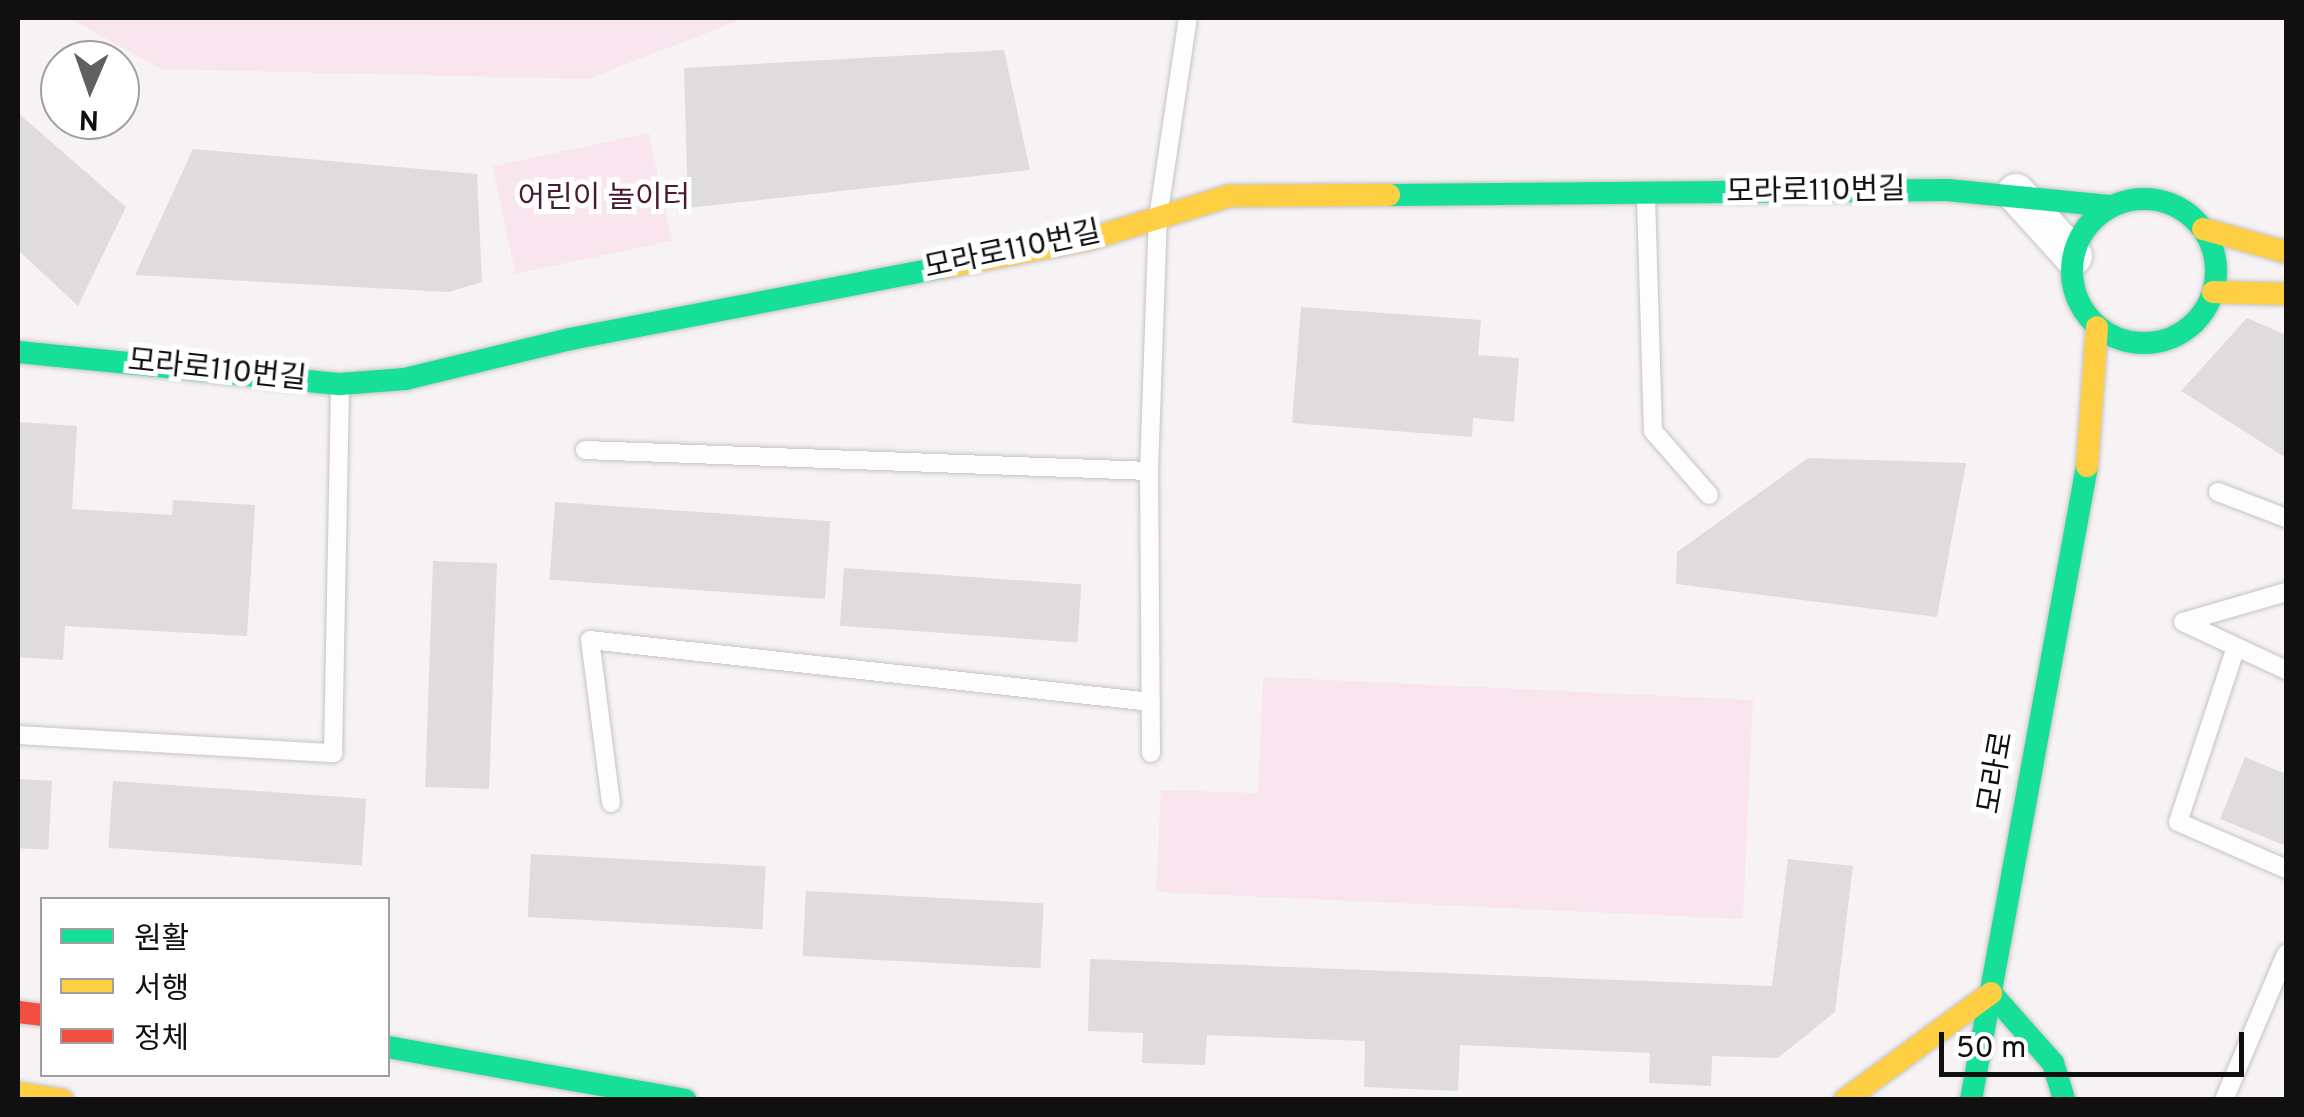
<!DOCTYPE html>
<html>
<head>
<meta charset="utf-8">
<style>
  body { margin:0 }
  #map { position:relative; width:2304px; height:1117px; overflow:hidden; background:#f7f3f5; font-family:Overpass,"Noto Sans KR",sans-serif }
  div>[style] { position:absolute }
  .green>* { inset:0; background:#f9e5ee; transform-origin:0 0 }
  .building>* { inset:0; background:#dfdcdd; transform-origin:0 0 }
  .roads { filter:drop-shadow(0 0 2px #c6c3c4) drop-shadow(0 0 2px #c6c3c4) }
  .lane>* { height:18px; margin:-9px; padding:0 9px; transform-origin:9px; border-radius:9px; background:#fefdfe }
  .street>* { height:38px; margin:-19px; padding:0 19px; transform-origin:19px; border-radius:19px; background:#fefdfe }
  .fast>* { height:22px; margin:-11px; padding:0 11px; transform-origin:11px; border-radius:11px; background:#16e098 }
  .fast>.ring { margin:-11px; padding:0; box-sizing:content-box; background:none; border:22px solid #16e098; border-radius:50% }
  .slow>* { height:22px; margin:-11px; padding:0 11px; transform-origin:11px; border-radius:11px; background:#ffcf43 }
  .jam>* { height:22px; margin:-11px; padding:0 11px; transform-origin:11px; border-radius:11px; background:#f24e42 }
  span { translate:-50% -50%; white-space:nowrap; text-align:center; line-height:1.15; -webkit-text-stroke:10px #fff; paint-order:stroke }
  .street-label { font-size:30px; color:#111010 }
  .park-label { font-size:30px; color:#481b33 }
  .frame { position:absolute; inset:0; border:20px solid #111010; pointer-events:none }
  .legend { position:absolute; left:40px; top:897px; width:350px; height:180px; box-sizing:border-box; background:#fff; border:2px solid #a09f9f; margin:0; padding:12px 18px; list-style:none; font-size:30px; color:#111010 }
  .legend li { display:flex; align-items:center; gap:20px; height:50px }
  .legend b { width:50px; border:2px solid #a09f9f }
  .north { position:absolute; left:40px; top:40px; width:100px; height:100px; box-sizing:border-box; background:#fff; border:2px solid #a09f9f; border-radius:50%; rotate:182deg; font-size:28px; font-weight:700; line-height:40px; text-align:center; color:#111010 }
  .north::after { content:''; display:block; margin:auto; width:35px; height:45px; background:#625f60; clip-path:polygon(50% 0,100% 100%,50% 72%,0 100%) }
  .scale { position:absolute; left:1939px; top:1032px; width:305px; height:45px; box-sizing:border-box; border:5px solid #111010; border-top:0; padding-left:12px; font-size:30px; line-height:35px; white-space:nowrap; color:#111010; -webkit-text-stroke:8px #fff; paint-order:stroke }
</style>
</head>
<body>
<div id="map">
  <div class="green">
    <div style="clip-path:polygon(70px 18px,745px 18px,588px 79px,160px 69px)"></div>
    <div style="left:649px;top:133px;width:110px;height:160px;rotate:78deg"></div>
    <div style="clip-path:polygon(1263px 677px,1753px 700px,1743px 919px,1156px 892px,1161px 790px,1258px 793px)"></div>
  </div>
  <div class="building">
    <div style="clip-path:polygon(1004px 50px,1030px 170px,688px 208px,684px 68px)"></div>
    <div style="clip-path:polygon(18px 113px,126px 207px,78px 306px,18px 250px)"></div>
    <div style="clip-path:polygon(193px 149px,477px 174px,482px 282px,449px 292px,135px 275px)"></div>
    <div style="clip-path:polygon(1301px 307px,1481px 320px,1478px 355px,1519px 358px,1514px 422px,1473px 418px,1472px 437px,1292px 423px)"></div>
    <div style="clip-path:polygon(2247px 318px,2286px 335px,2286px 458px,2181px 391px)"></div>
    <div style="clip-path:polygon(18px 422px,77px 426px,72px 509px,172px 515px,173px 500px,255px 505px,247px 636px,65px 626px,63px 660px,18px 657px)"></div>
    <div style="clip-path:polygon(1808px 458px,1966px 463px,1937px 617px,1676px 584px,1677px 552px)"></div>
    <div style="left:555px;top:502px;width:276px;height:78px;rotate:4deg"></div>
    <div style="left:433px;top:561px;width:64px;height:226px;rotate:2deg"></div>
    <div style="left:844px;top:568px;width:238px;height:58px;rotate:4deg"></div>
    <div style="clip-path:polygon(2245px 757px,2286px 774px,2286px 846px,2220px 819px)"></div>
    <div style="left:18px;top:779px;width:34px;height:69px;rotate:3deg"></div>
    <div style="left:113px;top:781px;width:254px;height:67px;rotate:4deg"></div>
    <div style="left:531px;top:854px;width:235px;height:63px;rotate:3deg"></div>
    <div style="clip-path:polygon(1788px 859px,1853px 866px,1835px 1012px,1778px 1058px,1712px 1056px,1711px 1086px,1649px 1083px,1650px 1053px,1460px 1045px,1458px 1091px,1364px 1087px,1365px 1041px,1207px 1035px,1205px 1065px,1142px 1063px,1143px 1033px,1088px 1031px,1090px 959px,1772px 986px)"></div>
    <div style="left:806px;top:891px;width:238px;height:65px;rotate:3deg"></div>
  </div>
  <div class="roads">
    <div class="lane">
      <div style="left:1646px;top:197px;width:234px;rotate:88.3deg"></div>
      <div style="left:1653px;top:431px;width:85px;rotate:48.8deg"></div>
      <div style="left:585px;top:450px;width:564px;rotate:2.13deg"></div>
      <div style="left:2218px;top:492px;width:73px;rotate:20.9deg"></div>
      <div style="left:2286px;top:592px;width:107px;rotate:163.8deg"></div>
      <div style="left:2183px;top:622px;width:114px;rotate:25deg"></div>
      <div style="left:2236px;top:647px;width:184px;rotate:108.3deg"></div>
      <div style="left:2178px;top:822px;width:118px;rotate:23.5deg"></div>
      <div style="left:18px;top:735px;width:316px;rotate:3.3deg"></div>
      <div style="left:333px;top:753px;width:363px;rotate:-88.9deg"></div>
      <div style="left:1151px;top:753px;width:282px;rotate:-90.4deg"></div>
      <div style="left:1149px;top:471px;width:253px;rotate:-88deg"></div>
      <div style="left:1158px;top:218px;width:202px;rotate:-81.5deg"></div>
      <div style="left:611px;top:803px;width:164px;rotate:-97.3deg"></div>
      <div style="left:590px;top:640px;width:564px;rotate:6.31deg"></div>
      <div style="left:2224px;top:1100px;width:159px;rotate:-67deg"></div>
    </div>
    <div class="street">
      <div style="left:2016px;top:193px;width:85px;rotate:47.9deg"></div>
    </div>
    <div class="fast">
      <div style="left:1389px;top:195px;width:558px;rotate:-0.51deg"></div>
      <div style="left:1947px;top:190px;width:165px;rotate:5.6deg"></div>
      <div class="ring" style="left:2072px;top:199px;width:122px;height:122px"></div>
      <div style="left:18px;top:352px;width:324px;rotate:5.7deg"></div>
      <div style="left:340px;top:384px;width:65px;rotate:-4.4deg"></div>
      <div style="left:405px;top:379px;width:170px;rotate:-13.6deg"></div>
      <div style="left:570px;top:339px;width:382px;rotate:-10.9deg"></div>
      <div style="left:1991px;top:993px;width:94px;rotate:48.5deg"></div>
      <div style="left:2053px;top:1063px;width:39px;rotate:73deg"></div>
      <div style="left:388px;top:1047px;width:302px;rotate:10.1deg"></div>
      <div style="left:1971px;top:1100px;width:645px;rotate:-79.63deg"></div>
    </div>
    <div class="slow">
      <div style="left:2203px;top:229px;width:86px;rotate:15.5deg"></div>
      <div style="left:945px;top:267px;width:148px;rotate:-10.9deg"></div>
      <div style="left:1090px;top:239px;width:145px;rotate:-17.2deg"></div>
      <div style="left:1229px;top:196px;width:160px;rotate:-0.4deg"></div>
      <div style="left:2213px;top:292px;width:73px;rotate:1.6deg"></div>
      <div style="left:2087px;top:466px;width:139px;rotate:-85.9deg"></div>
      <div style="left:18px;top:1093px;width:45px;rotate:9deg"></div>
      <div style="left:1845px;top:1100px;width:181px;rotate:-36.2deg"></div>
    </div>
    <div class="jam">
      <div style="left:18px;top:1012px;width:24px;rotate:7deg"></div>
    </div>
  </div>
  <div class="street-label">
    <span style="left:1816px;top:193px;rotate:-1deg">모라로110번길</span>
    <span style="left:1013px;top:252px;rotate:-12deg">모라로110번길</span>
    <span style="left:217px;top:372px;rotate:6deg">모라로110번길</span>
    <span style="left:1998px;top:773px;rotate:-80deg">모라로</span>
  </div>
  <div class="park-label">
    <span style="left:604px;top:200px">어린이 놀이터</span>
  </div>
  <div class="frame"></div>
  <ul class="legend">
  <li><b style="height:12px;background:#16e098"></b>원활</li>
  <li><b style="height:12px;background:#ffcf43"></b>서행</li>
  <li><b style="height:12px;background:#f24e42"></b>정체</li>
  </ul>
  <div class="north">N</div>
  <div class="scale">50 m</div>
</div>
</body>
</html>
